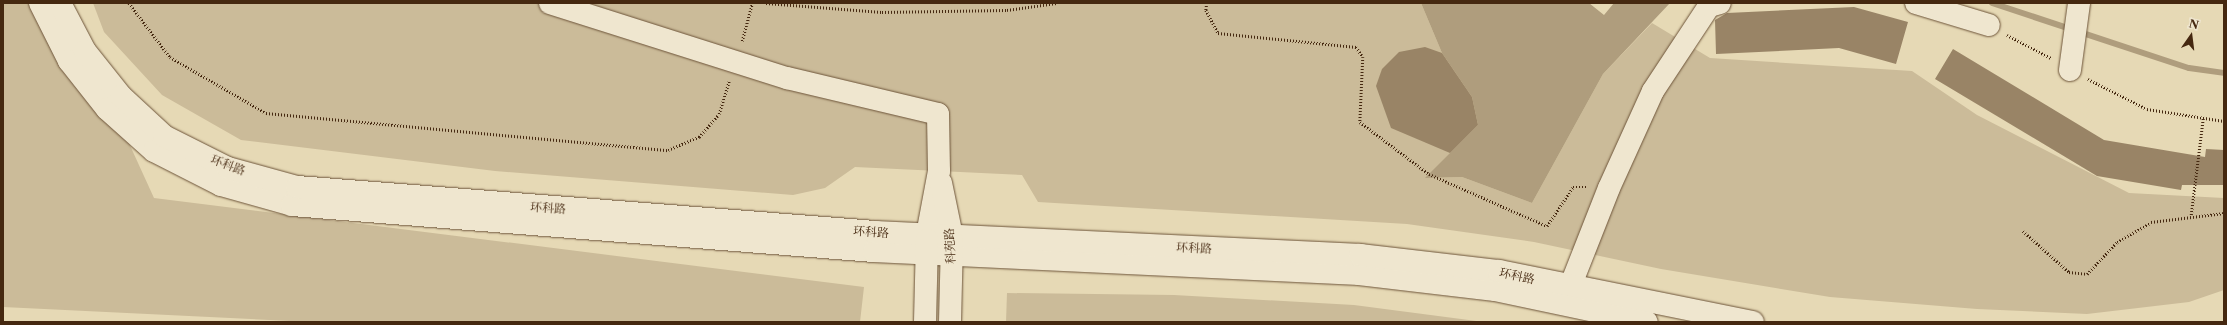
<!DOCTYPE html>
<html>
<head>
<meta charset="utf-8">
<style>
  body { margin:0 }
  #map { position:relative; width:2227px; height:325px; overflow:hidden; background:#e6d9b5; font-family:"Libre Caslon Text","Noto Serif SC",serif }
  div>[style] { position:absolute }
  .green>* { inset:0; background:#cbbb99 }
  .water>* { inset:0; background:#af9d7d }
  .stream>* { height:6px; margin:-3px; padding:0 3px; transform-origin:3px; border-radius:3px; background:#af9d7d }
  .building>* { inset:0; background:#998466 }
  .path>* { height:2.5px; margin-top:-1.25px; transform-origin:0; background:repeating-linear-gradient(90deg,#452810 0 1px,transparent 0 3px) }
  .roads { filter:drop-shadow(0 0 1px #6d5439) drop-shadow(0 0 1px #6d5439) }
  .minor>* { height:22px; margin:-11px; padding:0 11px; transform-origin:11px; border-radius:11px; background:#efe6cf }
  .tertiary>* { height:22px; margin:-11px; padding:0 11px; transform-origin:11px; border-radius:11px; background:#efe6cf }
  span { translate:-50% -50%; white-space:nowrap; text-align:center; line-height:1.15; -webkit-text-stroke:3px #efe6cf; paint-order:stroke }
  .street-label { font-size:12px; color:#452810 }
  .frame { position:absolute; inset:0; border:4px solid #452810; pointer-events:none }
  .north { position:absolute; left:2171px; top:16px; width:40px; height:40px; -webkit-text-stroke:3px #efe6cf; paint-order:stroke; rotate:14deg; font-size:11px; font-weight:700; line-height:16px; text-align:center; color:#452810 }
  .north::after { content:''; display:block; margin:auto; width:14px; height:18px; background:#452810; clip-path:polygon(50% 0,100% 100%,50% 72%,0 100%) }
</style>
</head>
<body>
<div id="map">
  <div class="green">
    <div style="clip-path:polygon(3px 3px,65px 3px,154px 198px,864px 287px,860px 322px,310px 322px,3px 307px)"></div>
    <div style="clip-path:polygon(93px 3px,1421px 3px,1442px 53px,1472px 97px,1478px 125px,1426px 178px,1462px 177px,1532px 203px,1603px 74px,1652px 23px,1710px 58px,1912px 71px,1977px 115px,2129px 193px,2224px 198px,2224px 290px,2189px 302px,2087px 314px,1977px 309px,1830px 297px,1661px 269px,1534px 242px,1407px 224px,1038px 202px,1022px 175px,855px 167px,825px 188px,793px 195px,495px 171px,241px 140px,162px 95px,104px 32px)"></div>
    <div style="clip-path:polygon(1007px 293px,1174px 295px,1354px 305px,1484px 322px,1006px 322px)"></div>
  </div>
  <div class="water">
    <div style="clip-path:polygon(1421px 3px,1589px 3px,1604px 15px,1614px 3px,1670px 3px,1603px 74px,1532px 203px,1462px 177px,1425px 178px,1478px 125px,1472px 97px,1442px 53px)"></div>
  </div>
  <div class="stream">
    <div style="left:1992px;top:3px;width:207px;rotate:18.3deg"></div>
    <div style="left:2189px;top:68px;width:35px;rotate:8deg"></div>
  </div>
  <div class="building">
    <div style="clip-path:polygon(1854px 7px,1908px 22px,1896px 64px,1839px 48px,1716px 54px,1715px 20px,1727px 13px)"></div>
    <div style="clip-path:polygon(1425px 47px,1442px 53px,1472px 97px,1478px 125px,1450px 153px,1391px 128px,1376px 86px,1382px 69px,1399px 52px)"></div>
    <div style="clip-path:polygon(1953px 49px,2104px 140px,2205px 157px,2206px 149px,2224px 150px,2224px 185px,2182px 185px,2181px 190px,2097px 176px,1935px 79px)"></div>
  </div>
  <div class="path">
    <div style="left:129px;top:3px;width:68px;rotate:52.8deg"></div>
    <div style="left:170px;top:57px;width:111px;rotate:30.3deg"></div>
    <div style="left:266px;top:113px;width:404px;rotate:5.3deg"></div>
    <div style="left:668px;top:150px;width:34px;rotate:-23deg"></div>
    <div style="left:699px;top:137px;width:30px;rotate:-49deg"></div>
    <div style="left:719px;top:114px;width:34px;rotate:-73deg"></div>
    <div style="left:766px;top:3px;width:116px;rotate:4.4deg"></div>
    <div style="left:882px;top:12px;width:125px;rotate:-0.9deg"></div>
    <div style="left:1007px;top:10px;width:50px;rotate:-8deg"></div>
    <div style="left:1207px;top:3px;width:7px;rotate:98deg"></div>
    <div style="left:1206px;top:10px;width:26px;rotate:62deg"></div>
    <div style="left:1218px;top:33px;width:139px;rotate:5.8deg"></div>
    <div style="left:1356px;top:47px;width:12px;rotate:55deg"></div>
    <div style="left:1363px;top:57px;width:65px;rotate:92.6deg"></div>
    <div style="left:1360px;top:122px;width:86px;rotate:37deg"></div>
    <div style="left:1429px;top:174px;width:129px;rotate:23.8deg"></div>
    <div style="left:1547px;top:226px;width:47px;rotate:-56.3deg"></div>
    <div style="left:1573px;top:187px;width:13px"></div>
    <div style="left:2007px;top:35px;width:50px;rotate:27.6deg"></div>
    <div style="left:742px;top:41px;width:39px;rotate:-75deg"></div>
    <div style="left:2088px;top:79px;width:66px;rotate:27deg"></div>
    <div style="left:2147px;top:109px;width:78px;rotate:8.9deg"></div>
    <div style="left:2191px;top:215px;width:98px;rotate:-82.9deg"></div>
    <div style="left:2023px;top:231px;width:62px;rotate:41.7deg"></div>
    <div style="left:2069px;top:272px;width:18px;rotate:6deg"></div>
    <div style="left:2087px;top:274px;width:44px;rotate:-46.8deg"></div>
    <div style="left:2117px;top:242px;width:39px;rotate:-30deg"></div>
    <div style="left:2151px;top:222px;width:74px;rotate:-7deg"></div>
  </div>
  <div class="roads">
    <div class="minor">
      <div style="left:550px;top:3px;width:249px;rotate:17.6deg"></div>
      <div style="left:787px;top:78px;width:155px;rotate:13.4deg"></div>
      <div style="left:938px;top:114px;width:57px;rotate:89deg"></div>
      <div style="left:939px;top:171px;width:65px;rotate:100.6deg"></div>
      <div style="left:1916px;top:3px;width:76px;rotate:16.8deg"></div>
      <div style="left:2070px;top:70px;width:68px;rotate:-82.3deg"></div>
      <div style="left:941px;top:183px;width:54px;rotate:78.3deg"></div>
      <div style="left:1570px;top:287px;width:106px;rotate:-68.5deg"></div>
      <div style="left:1609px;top:188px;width:107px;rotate:-65.6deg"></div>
      <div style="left:1653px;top:91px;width:102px;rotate:-56.6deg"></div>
      <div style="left:1709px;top:6px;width:11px;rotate:-15deg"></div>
    </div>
    <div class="tertiary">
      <div style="left:40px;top:3px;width:65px;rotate:63.4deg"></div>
      <div style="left:69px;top:61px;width:61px;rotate:51.6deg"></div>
      <div style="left:107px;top:109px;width:63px;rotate:41.8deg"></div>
      <div style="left:154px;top:151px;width:75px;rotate:26.9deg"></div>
      <div style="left:221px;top:185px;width:74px;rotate:15.7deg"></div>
      <div style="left:292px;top:205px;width:584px;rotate:4.52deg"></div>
      <div style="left:874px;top:251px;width:486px;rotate:2.7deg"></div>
      <div style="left:1359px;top:274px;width:137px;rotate:6.7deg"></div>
      <div style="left:1495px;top:290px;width:155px;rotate:11.9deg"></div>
      <div style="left:60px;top:3px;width:54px;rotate:62.5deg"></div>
      <div style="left:85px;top:51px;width:58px;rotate:51.3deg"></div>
      <div style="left:121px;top:96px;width:59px;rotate:42.9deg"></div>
      <div style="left:164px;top:136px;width:72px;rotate:26.6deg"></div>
      <div style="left:228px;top:168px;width:72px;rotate:15.4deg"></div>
      <div style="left:297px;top:187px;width:580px;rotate:4.45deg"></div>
      <div style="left:875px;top:232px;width:486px;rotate:2.7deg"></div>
      <div style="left:1360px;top:255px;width:140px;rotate:6.6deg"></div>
      <div style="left:1499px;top:271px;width:259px;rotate:11.4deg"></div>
      <div style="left:925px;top:322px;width:82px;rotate:-88.6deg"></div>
      <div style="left:950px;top:322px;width:81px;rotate:-88.6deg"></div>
    </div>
  </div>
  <div class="street-label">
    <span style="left:228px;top:165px;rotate:21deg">环科路</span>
    <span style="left:548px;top:208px;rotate:4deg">环科路</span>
    <span style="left:871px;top:232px;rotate:4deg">环科路</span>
    <span style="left:950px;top:246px;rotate:-93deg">科苑路</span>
    <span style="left:1194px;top:248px;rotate:3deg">环科路</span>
    <span style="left:1517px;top:276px;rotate:12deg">环科路</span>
  </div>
  <div class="frame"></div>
  <div class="north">N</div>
</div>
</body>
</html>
